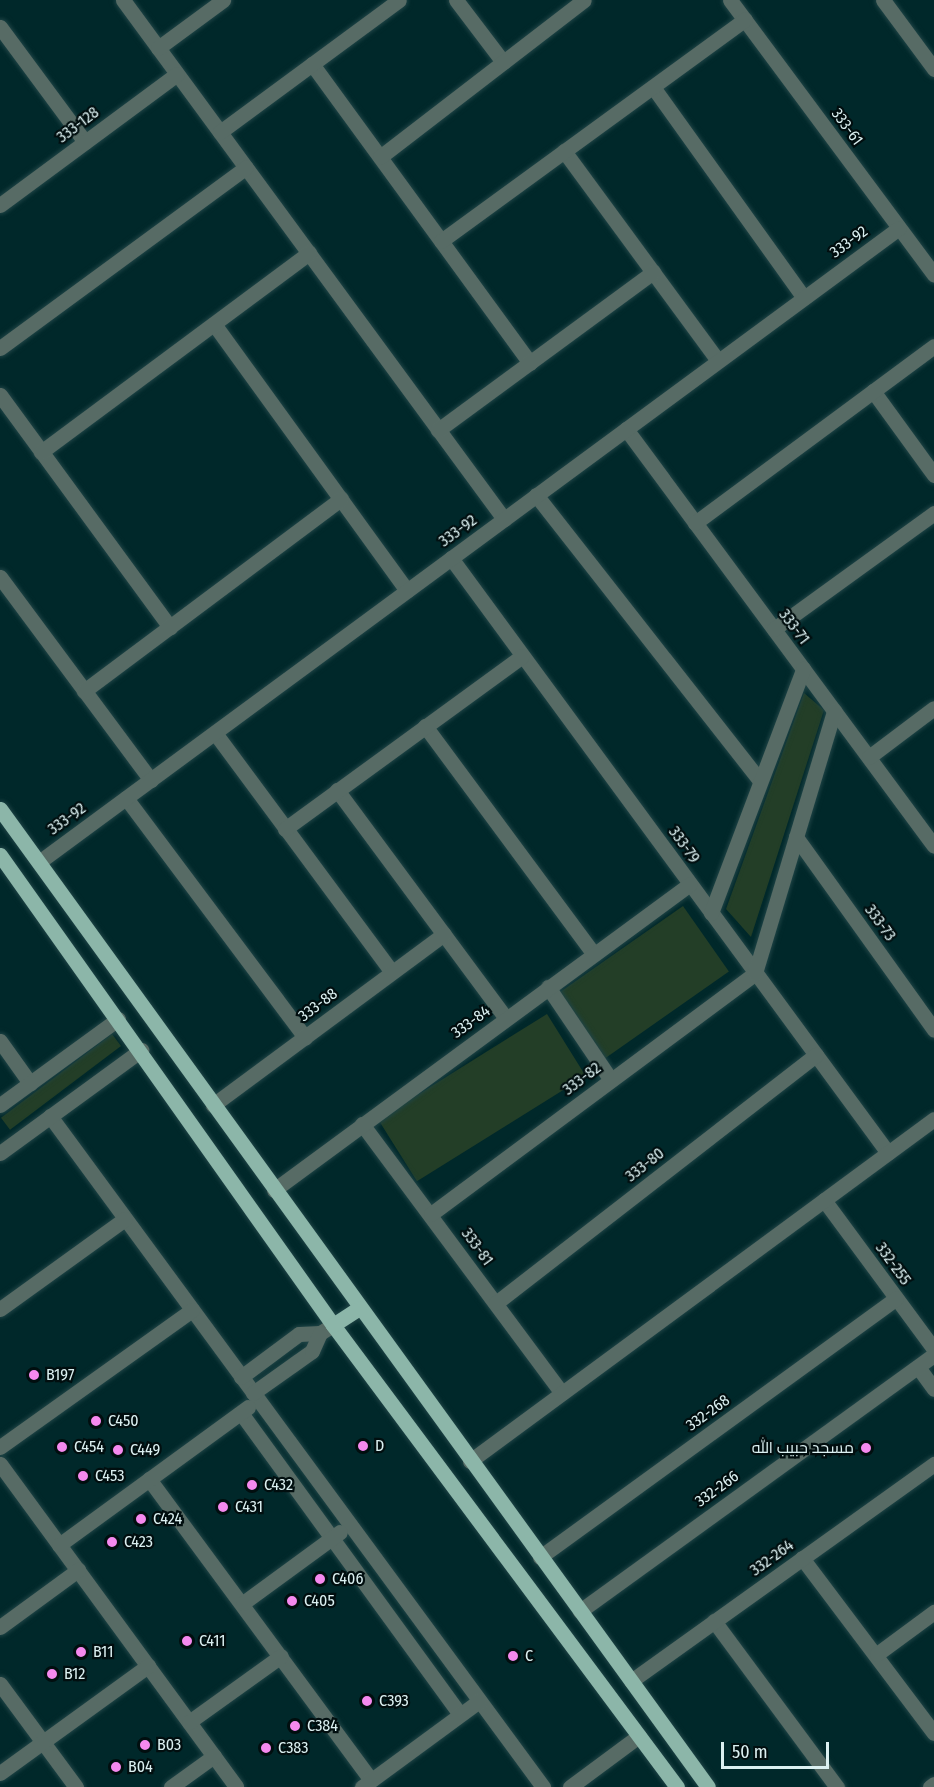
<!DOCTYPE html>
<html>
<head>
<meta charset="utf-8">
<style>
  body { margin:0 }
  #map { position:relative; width:934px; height:1787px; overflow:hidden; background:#00282a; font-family:"Fira Sans Condensed",Cairo,sans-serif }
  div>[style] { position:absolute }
  .green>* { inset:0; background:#233e27; transform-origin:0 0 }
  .roads { filter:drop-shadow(0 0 2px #1f4446) drop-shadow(0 0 2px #1f4446) }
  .minor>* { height:15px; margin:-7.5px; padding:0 7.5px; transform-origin:7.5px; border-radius:7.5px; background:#576b65 }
  .major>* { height:15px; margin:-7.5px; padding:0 7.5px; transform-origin:7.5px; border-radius:7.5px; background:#8cb6a9 }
  .dots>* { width:16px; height:16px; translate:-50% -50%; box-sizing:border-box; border:3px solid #010e0f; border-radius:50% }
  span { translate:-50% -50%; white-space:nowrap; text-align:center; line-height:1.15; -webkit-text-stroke:4.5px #010e0f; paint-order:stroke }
  .street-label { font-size:16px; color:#dbf0f1 }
  .poi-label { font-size:16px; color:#dbf0f1 }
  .left { translate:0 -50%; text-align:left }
  .right { translate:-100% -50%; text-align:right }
  .scale { position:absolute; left:721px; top:1742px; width:108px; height:27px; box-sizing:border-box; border:3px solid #dbf0f1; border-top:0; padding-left:8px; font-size:18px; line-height:21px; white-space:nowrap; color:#dbf0f1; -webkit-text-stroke:4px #010e0f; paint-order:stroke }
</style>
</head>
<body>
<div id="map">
  <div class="green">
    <div style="clip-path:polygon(804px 693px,824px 710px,751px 937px,726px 909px)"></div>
    <div style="left:683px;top:906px;width:80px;height:151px;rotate:55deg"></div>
    <div style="left:547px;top:1014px;width:73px;height:199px;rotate:58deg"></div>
    <div style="left:112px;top:1034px;width:15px;height:139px;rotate:53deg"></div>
  </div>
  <div class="roads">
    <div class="minor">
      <div style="left:123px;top:0;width:644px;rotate:53.72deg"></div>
      <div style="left:456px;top:0;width:78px;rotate:52.8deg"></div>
      <div style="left:730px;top:0;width:342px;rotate:53.4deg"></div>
      <div style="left:883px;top:0;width:86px;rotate:53.5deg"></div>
      <div style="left:0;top:27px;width:143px;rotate:53.5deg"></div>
      <div style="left:158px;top:48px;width:81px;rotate:-36.4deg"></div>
      <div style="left:312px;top:64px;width:370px;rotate:53.9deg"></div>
      <div style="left:653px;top:87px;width:259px;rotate:54.4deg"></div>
      <div style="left:220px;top:132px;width:222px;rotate:-36.4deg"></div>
      <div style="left:564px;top:151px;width:260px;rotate:53.7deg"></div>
      <div style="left:380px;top:157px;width:257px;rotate:-37.6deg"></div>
      <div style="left:0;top:205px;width:220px;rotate:-36.5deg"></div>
      <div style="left:441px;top:241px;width:376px;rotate:-36.1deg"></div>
      <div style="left:214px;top:324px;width:329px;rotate:54.1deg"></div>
      <div style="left:0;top:348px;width:305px;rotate:-36.3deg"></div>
      <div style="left:873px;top:391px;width:104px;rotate:54deg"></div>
      <div style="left:0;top:395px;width:288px;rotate:53.8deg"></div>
      <div style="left:626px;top:429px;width:518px;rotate:53.55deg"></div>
      <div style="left:438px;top:430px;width:267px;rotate:-36.3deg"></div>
      <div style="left:41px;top:452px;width:334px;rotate:-36.6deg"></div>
      <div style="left:536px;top:495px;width:361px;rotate:51.9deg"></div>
      <div style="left:695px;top:523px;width:297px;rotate:-36.5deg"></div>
      <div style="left:451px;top:558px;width:738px;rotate:53.7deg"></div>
      <div style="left:0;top:577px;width:253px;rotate:53.4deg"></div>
      <div style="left:774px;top:629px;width:198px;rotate:-35.9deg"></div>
      <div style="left:84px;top:691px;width:321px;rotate:-36.8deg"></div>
      <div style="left:425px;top:726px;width:284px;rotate:53.5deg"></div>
      <div style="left:215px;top:733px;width:297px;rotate:53.5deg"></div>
      <div style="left:869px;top:757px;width:81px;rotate:-37deg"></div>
      <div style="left:337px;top:790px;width:284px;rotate:53.5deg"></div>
      <div style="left:126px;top:798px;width:299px;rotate:53.2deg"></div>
      <div style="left:285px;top:829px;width:293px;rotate:-36.1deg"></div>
      <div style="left:796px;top:837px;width:237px;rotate:54.4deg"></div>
      <div style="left:39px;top:862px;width:1068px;rotate:-36.4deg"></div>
      <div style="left:711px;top:913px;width:261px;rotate:-69.3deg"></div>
      <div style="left:548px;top:987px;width:112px;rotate:55.9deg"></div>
      <div style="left:0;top:1041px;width:52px;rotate:54.5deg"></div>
      <div style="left:0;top:1105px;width:146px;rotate:-36.1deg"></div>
      <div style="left:213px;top:1105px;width:287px;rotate:-36.5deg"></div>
      <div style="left:50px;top:1116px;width:833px;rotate:53.69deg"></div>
      <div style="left:362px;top:1124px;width:335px;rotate:53.4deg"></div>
      <div style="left:0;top:1153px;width:175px;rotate:-36.1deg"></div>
      <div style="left:274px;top:1190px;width:516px;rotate:-36.34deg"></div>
      <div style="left:824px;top:1200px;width:185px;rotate:53.6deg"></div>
      <div style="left:431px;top:1214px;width:404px;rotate:-36.6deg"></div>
      <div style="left:755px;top:973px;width:274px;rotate:-73.2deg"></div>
      <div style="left:496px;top:1303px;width:405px;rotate:-37.8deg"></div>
      <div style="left:0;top:1309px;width:154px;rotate:-35.8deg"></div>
      <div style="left:918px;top:1367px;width:27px;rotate:54deg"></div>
      <div style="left:241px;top:1377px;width:72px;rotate:-36.6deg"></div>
      <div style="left:299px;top:1334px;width:21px;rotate:-3deg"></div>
      <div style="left:320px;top:1333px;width:15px;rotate:-32deg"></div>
      <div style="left:253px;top:1393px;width:72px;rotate:-35.4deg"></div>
      <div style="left:312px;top:1351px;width:20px;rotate:-66deg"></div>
      <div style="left:241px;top:1413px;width:372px;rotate:54deg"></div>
      <div style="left:0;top:1447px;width:236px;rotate:-35.5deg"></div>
      <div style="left:470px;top:1461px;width:576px;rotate:-36.39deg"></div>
      <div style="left:0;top:1464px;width:400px;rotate:53.8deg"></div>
      <div style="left:149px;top:1479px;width:374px;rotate:53.6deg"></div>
      <div style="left:59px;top:1545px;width:234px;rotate:-36.1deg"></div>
      <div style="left:540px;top:1557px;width:440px;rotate:-36deg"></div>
      <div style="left:802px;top:1558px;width:219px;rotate:53deg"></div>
      <div style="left:243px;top:1603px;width:120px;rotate:-36.2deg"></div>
      <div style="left:580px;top:1611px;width:437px;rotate:-35.9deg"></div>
      <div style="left:714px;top:1621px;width:207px;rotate:53.5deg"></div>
      <div style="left:0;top:1627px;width:97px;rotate:-36.2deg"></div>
      <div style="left:877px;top:1654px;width:71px;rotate:-36.4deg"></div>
      <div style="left:631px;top:1681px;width:373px;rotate:-35.6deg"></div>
      <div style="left:0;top:1684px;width:128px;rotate:53.6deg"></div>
      <div style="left:189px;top:1722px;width:113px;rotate:-35.7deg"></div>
      <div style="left:0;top:1773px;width:183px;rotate:-35.9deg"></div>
      <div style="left:171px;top:1787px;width:53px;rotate:-35.8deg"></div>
      <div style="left:362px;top:1787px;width:145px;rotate:-36.3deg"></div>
      <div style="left:570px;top:1787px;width:86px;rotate:-36.5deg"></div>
      <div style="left:930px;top:1787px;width:5px;rotate:-37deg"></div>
    </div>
    <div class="major">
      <div style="left:0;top:809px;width:1207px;rotate:54.1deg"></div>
      <div style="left:0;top:855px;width:576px;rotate:54.68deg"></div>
      <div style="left:333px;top:1325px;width:576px;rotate:53.33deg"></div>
      <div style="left:333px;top:1325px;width:31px;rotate:-33deg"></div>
    </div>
  </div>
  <div class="dots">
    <div style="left:34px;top:1375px;background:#f589ee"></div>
    <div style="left:96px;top:1421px;background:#f589ee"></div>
    <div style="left:363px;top:1446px;background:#f589ee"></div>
    <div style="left:62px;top:1447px;background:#f589ee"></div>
    <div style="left:866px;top:1448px;background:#f589ee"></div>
    <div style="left:118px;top:1450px;background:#f589ee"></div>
    <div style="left:83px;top:1476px;background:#f589ee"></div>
    <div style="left:252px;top:1485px;background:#f589ee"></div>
    <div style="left:223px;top:1507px;background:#f589ee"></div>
    <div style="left:141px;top:1519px;background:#f589ee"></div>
    <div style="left:112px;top:1542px;background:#f589ee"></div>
    <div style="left:320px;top:1579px;background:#f589ee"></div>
    <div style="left:292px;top:1601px;background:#f589ee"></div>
    <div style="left:187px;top:1641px;background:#f589ee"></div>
    <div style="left:81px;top:1652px;background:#f589ee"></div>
    <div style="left:513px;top:1656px;background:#f589ee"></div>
    <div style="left:52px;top:1674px;background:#f589ee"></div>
    <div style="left:367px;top:1701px;background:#f589ee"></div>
    <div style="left:295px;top:1726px;background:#f589ee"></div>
    <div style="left:145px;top:1745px;background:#f589ee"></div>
    <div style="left:266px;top:1748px;background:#f589ee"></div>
    <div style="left:116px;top:1767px;background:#f589ee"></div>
  </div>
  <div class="street-label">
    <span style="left:78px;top:125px;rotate:-37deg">333-128</span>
    <span style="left:847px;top:127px;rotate:54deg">333-61</span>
    <span style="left:849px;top:242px;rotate:-36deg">333-92</span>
    <span style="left:458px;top:531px;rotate:-36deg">333-92</span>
    <span style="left:794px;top:627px;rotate:53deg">333-71</span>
    <span style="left:67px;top:819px;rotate:-36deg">333-92</span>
    <span style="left:684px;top:845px;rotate:54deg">333-79</span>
    <span style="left:880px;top:923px;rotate:54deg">333-73</span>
    <span style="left:318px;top:1005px;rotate:-37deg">333-88</span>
    <span style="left:471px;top:1022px;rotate:-36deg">333-84</span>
    <span style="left:582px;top:1079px;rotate:-37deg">333-82</span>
    <span style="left:645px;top:1165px;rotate:-38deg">333-80</span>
    <span style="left:477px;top:1247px;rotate:54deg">333-81</span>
    <span style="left:893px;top:1264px;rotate:54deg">332-255</span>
    <span style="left:708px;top:1413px;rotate:-36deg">332-268</span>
    <span style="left:717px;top:1489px;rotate:-36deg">332-266</span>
    <span style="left:772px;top:1558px;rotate:-36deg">332-264</span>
  </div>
  <div class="poi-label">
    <span class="left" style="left:46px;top:1375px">B197</span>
    <span class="left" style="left:108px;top:1421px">C450</span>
    <span class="left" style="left:375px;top:1446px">D</span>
    <span class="left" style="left:74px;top:1447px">C454</span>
    <span class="right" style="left:854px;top:1448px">مسجد حبيب الله</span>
    <span class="left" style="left:130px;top:1450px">C449</span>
    <span class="left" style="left:95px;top:1476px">C453</span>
    <span class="left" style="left:264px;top:1485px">C432</span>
    <span class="left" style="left:235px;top:1507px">C431</span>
    <span class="left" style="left:153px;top:1519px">C424</span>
    <span class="left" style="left:124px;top:1542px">C423</span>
    <span class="left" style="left:332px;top:1579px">C406</span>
    <span class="left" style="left:304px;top:1601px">C405</span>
    <span class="left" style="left:199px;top:1641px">C411</span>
    <span class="left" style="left:93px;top:1652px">B11</span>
    <span class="left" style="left:525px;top:1656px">C</span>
    <span class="left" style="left:64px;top:1674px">B12</span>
    <span class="left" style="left:379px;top:1701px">C393</span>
    <span class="left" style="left:307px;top:1726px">C384</span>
    <span class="left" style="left:157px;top:1745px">B03</span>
    <span class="left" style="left:278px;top:1748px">C383</span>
    <span class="left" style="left:128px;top:1767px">B04</span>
  </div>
  <div class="scale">50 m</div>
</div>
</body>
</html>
